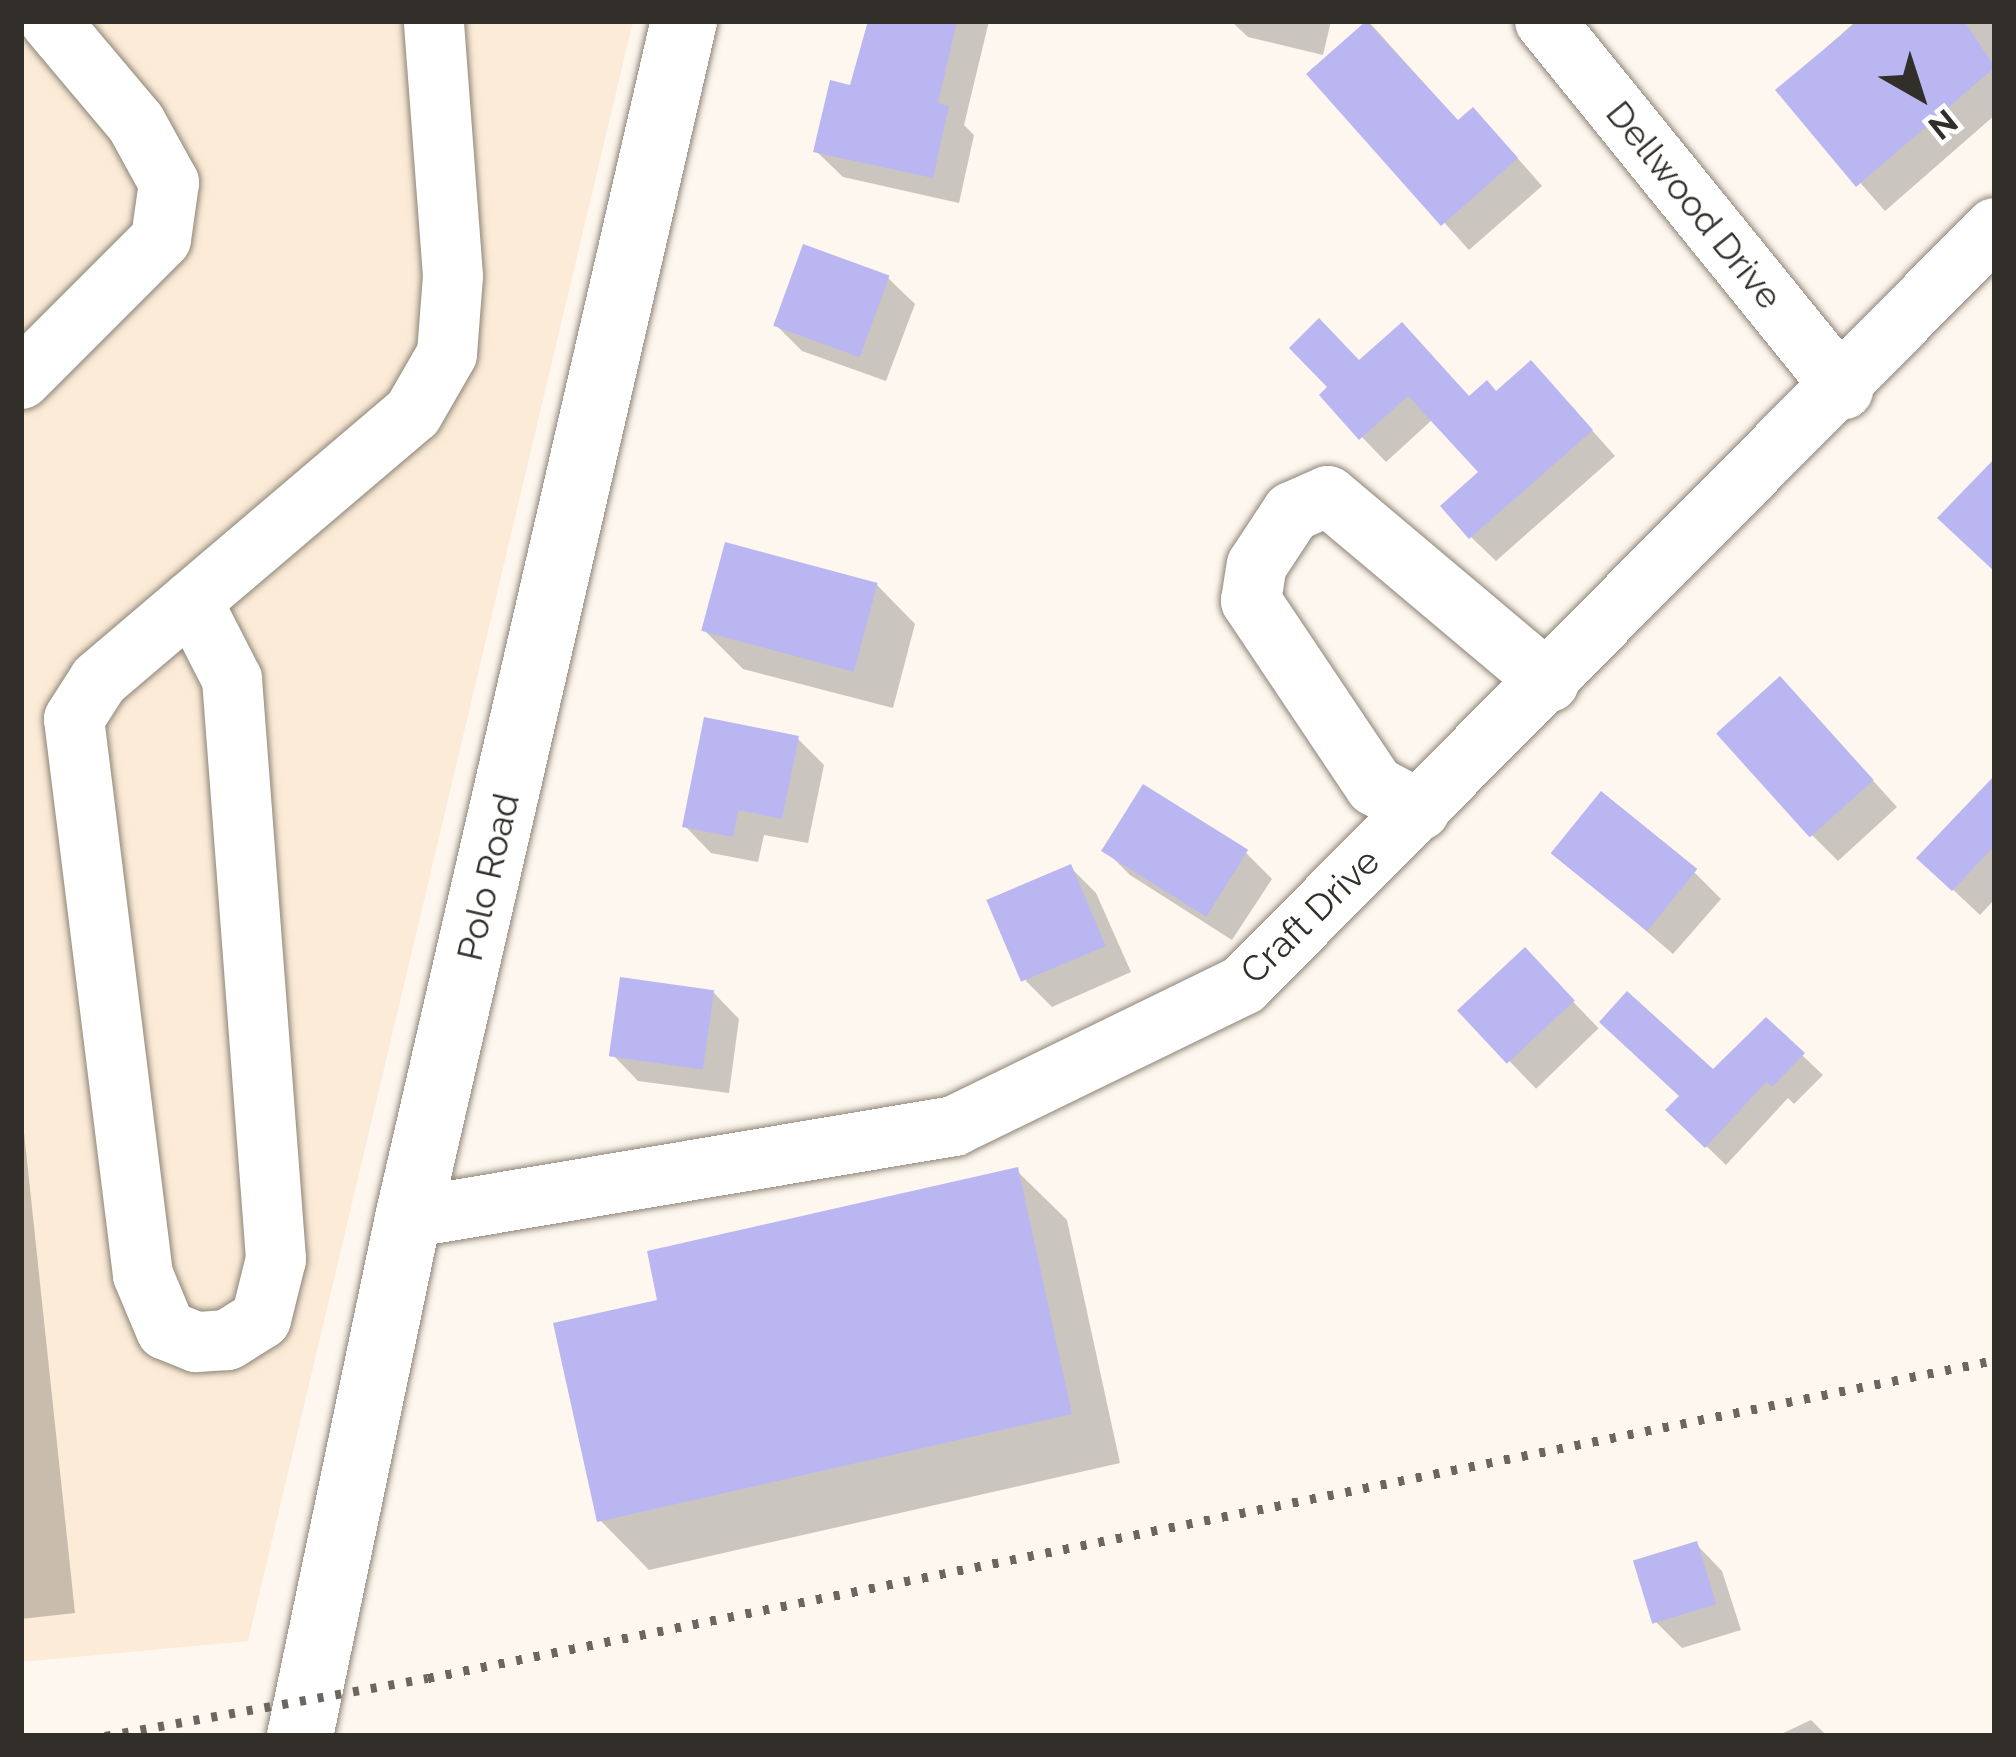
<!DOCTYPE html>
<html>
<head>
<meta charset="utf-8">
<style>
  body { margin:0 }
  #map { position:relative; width:2016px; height:1757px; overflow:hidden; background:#fef7ef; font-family:Raleway,sans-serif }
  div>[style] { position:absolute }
  .built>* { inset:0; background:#fbebd7 }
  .shadow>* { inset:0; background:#0003; transform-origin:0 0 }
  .building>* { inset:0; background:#bab6f2; transform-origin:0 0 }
  .roads { filter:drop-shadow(0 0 3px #8d8477) drop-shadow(0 0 3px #8d8477) }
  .minor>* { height:60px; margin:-30px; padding:0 30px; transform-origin:30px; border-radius:30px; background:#fff }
  .major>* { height:66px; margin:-33px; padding:0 33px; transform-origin:33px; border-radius:33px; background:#fff }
  .rail>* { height:9px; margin-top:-4.5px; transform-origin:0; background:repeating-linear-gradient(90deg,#6b6660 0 6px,transparent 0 18px) }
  span { translate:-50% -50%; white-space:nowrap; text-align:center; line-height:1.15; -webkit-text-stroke:9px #fff; paint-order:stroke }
  .street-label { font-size:36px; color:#322e29 }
  .frame { position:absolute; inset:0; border:24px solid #322e29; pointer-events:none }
  .north { position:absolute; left:1860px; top:36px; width:120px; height:120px; -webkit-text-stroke:9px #fff; paint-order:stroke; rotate:141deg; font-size:33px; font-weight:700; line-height:48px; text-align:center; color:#322e29 }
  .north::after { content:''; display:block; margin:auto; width:42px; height:54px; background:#322e29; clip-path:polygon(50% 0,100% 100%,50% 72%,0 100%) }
</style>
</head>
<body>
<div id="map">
  <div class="built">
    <div style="clip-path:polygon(21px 21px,633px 21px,248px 1641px,21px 1662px)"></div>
  </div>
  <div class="shadow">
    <div style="clip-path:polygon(871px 21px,989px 21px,964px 125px,974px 135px,959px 203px,843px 177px,816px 151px,853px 88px)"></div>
    <div style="clip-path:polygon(1231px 21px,1331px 21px,1323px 55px,1248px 37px)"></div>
    <div style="clip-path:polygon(1856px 21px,1995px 21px,1995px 115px,1885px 211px,1779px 90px)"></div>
    <div style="clip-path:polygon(1369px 22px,1460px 123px,1499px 137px,1542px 186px,1469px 250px,1310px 74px)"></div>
    <div style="clip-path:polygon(888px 278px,915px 304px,886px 381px,802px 351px,776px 325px)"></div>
    <div style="clip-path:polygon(1359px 363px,1471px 399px,1555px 389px,1615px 456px,1496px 561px,1471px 537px,1482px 473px,1433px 419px,1386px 462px,1362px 437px)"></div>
    <div style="clip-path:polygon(877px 585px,915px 624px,893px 708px,743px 669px,704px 630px)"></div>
    <div style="clip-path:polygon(1806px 707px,1897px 807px,1838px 861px,1812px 835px)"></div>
    <div style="clip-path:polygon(798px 739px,824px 765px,808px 843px,764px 835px,758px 862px,711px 853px,685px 826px)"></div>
    <div style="clip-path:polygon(1995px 779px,1995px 899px,1980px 915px,1947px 884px)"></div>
    <div style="clip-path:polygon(1104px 849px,1246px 853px,1272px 879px,1232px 940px,1130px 875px)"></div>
    <div style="clip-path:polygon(1554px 852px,1695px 873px,1721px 899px,1673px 954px)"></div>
    <div style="clip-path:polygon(1070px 867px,1096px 893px,1131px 972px,1052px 1007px,1026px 981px)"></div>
    <div style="left:1525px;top:952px;width:106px;height:87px;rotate:46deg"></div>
    <div style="clip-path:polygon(713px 992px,739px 1019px,729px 1093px,638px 1081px,612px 1054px)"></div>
    <div style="clip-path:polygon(1766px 1021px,1823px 1075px,1794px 1104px,1788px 1098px,1726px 1165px,1669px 1110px)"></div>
    <div style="clip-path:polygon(21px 1104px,75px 1613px,21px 1619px)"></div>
    <div style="clip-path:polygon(1017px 1171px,1067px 1220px,1120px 1463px,649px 1570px,600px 1520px,661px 1302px)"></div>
    <div style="clip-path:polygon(1696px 1544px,1722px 1571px,1741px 1630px,1682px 1648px,1656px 1622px)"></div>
    <div style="clip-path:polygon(1811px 1720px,1827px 1736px,1777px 1736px)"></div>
  </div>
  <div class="building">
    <div style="clip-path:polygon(868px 21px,957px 21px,938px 103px,949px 106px,933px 178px,813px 152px,830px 80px,850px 85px)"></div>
    <div style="clip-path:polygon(1366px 21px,1458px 120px,1473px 107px,1518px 158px,1441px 226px,1306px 74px)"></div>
    <div style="clip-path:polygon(1858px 21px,1964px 21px,1995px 67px,1856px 187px,1775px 90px)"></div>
    <div style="left:803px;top:244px;width:92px;height:87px;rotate:20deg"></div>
    <div style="clip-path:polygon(1319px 318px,1359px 360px,1402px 322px,1469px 396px,1487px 380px,1496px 391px,1531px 360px,1593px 430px,1469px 539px,1440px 506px,1478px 472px,1408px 396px,1359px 440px,1319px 395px,1327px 387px,1289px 348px)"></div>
    <div style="clip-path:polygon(1995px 458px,1995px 572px,1937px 518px)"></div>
    <div style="left:725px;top:542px;width:158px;height:92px;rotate:15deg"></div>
    <div style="left:1780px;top:676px;width:140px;height:86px;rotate:48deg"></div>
    <div style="clip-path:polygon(704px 717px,799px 736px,782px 819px,738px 810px,733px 837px,682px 827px)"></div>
    <div style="clip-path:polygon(1995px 775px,1995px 845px,1952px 891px,1916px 858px)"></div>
    <div style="left:1143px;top:784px;width:124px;height:79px;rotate:32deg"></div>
    <div style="left:1601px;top:791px;width:124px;height:80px;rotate:39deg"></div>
    <div style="left:1071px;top:864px;width:89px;height:92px;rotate:67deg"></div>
    <div style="left:1525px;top:947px;width:73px;height:93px;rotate:47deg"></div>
    <div style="left:620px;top:977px;width:95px;height:80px;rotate:8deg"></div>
    <div style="clip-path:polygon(1627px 991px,1713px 1069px,1766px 1017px,1805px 1053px,1772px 1087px,1767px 1081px,1705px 1148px,1665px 1110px,1679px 1096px,1599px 1022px)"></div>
    <div style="clip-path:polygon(1018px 1167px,1072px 1414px,597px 1522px,553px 1323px,657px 1300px,647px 1251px)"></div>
    <div style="left:1697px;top:1541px;width:66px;height:67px;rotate:73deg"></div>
  </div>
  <div class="roads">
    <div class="minor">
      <div style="left:1545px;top:21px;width:474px;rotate:51deg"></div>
      <div style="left:21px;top:379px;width:198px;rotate:-45deg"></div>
      <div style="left:161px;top:239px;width:57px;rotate:-81.9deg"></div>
      <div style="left:169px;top:183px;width:68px;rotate:-118.8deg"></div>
      <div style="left:136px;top:123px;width:133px;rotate:-130.1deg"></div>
      <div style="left:192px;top:601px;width:88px;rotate:62.9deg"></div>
      <div style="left:232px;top:679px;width:582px;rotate:85.66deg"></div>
      <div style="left:276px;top:1259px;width:62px;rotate:104deg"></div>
      <div style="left:261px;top:1319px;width:40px;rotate:148deg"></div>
      <div style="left:227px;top:1340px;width:31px;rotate:176deg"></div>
      <div style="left:196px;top:1342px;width:32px;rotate:-158deg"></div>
      <div style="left:166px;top:1330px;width:60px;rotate:-112.7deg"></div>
      <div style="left:143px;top:1275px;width:560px;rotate:-97.07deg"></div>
      <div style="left:74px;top:719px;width:46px;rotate:-57.3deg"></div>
      <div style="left:99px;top:680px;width:412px;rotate:-40.4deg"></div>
      <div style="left:413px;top:413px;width:68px;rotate:-60deg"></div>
      <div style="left:447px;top:354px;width:78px;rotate:-85.6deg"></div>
      <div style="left:453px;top:276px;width:256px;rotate:-94.3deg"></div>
      <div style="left:1420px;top:810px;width:51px;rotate:-151.9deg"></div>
      <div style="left:1375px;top:786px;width:223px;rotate:-123.8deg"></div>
      <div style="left:1251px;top:601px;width:36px;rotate:-81deg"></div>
      <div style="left:1257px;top:565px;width:64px;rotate:-56.6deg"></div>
      <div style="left:1292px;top:512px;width:39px;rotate:-24deg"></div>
      <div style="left:1328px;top:496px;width:289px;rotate:40.1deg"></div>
      <div style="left:408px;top:1218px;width:554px;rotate:-9.56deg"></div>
      <div style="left:954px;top:1126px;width:322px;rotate:-26deg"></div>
      <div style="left:1243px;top:985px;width:1067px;rotate:-45.19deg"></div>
    </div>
    <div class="major">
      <div style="left:300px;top:1736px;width:529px;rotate:-78.22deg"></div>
      <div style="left:408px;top:1218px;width:1228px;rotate:-77.02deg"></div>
    </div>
  </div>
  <div class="rail">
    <div style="left:105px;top:1736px;width:328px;rotate:-10.2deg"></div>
    <div style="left:428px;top:1678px;width:1599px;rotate:-11.47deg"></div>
  </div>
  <div class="street-label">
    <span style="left:1694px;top:205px;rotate:51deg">Dellwood Drive</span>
    <span style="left:488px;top:877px;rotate:-77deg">Polo Road</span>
    <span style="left:1310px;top:916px;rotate:-44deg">Craft Drive</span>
  </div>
  <div class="frame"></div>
  <div class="north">N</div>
</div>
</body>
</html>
